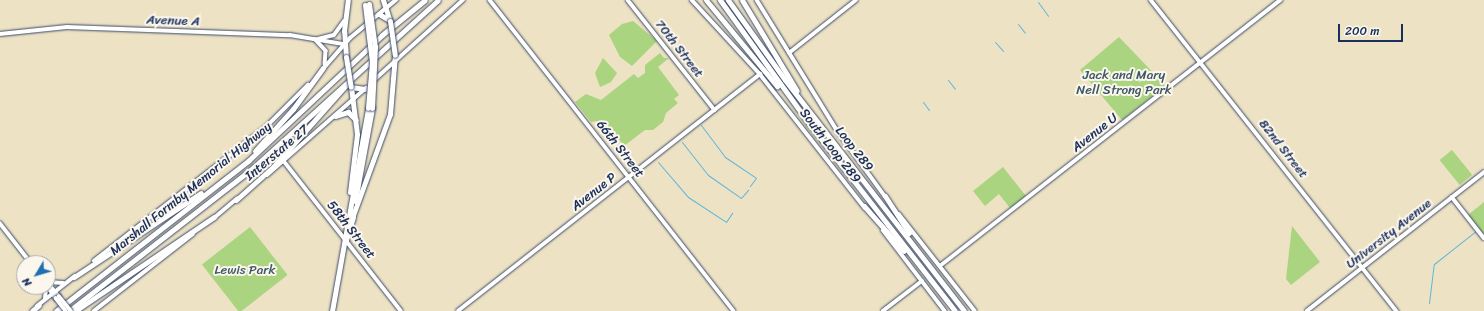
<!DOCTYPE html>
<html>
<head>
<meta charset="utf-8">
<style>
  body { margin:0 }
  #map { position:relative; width:1484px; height:311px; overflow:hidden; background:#ede2c3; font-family:Sriracha,sans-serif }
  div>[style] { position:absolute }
  .green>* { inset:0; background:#aad480; transform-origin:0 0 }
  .stream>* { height:1px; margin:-0.5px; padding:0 0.5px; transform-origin:0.5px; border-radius:0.5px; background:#5fb6dc }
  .roads { filter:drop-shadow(0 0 1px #3a4a6d) drop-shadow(0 0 1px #3a4a6d) }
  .secondary>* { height:3.5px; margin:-1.75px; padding:0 1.75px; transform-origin:1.75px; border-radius:1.75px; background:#fff }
  .highway>* { height:5px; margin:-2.5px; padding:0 2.5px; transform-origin:2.5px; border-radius:2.5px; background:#fff }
  .bridges { filter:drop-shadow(0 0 1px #3a4a6d) drop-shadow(0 0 1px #3a4a6d) }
  .secondary-bridge>* { height:3.5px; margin:-1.75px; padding:0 1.75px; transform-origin:1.75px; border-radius:1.75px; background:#fff }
  .highway-bridge>* { height:5px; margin:-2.5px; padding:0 2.5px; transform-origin:2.5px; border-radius:2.5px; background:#fff }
  span { translate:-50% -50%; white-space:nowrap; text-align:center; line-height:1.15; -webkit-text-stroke:4px #fbf7ec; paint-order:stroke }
  .street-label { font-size:13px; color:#1b2f5e }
  .park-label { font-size:13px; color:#3f5866 }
  .north { position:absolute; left:16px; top:255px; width:40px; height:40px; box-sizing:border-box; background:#fbf7ec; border:1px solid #a1a7b3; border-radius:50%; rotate:232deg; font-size:11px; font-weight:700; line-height:16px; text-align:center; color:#1b2f5e }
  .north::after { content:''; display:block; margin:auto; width:14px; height:18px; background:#1f6fb2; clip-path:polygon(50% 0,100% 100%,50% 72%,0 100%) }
  .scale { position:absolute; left:1338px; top:24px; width:65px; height:18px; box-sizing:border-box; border:2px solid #1b2f5e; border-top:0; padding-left:5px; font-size:12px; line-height:14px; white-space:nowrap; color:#1b2f5e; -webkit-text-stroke:3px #fbf7ec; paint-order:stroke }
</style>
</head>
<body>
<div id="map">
  <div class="green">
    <div style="clip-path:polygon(633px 21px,657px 41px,632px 66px,620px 57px,609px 35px,622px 24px)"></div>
    <div style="clip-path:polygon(1119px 37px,1164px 84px,1164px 87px,1122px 120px,1080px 70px)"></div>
    <div style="clip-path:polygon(660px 53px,664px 58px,669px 58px,658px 67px,679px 95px,674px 99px,678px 103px,666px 113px,663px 122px,653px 130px,645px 130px,624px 146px,615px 134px,610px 138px,596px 121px,591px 122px,575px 102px,586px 94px,601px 100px,634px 74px,638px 78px,645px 73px,645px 65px)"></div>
    <div style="clip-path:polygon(603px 58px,617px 73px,611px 82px,600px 87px,595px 73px)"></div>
    <div style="left:1452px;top:150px;width:32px;height:16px;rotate:51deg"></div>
    <div style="clip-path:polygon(1003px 167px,1026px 196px,1010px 208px,999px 194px,985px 206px,973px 191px)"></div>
    <div style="clip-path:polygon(1484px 202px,1484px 235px,1468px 215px)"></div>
    <div style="clip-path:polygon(1292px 226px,1320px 262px,1291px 285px,1286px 279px)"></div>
    <div style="left:250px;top:227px;width:61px;height:61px;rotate:52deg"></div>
  </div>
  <div class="stream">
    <div style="left:1038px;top:2px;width:17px;rotate:54deg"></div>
    <div style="left:1018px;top:24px;width:11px;rotate:52deg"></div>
    <div style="left:995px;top:42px;width:12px;rotate:48deg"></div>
    <div style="left:948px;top:80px;width:11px;rotate:52deg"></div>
    <div style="left:923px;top:102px;width:10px;rotate:53deg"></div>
    <div style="left:701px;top:125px;width:40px;rotate:53deg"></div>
    <div style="left:725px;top:157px;width:37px;rotate:34deg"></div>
    <div style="left:756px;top:178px;width:10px;rotate:127deg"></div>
    <div style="left:682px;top:142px;width:42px;rotate:51.8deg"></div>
    <div style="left:708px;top:175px;width:40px;rotate:34.9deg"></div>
    <div style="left:741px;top:198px;width:11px;rotate:-49deg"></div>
    <div style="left:658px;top:162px;width:46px;rotate:49.4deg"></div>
    <div style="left:688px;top:197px;width:45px;rotate:33.3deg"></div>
    <div style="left:726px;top:222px;width:11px;rotate:-56deg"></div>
    <div style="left:1429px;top:303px;width:39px;rotate:-83deg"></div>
    <div style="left:1434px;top:264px;width:53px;rotate:-38.2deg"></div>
  </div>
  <div class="roads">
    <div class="secondary">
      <div style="left:490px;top:0;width:395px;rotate:51.9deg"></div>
      <div style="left:628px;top:0;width:140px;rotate:51.7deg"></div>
      <div style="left:692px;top:0;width:100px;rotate:47.4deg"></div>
      <div style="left:760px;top:74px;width:170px;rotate:51.9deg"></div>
      <div style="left:757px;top:0;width:153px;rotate:58.4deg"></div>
      <div style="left:837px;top:130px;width:82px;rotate:54deg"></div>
      <div style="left:1151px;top:0;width:397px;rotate:51.7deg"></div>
      <div style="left:0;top:34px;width:67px;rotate:-6deg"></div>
      <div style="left:67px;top:27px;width:223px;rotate:2.1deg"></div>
      <div style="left:290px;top:35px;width:55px;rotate:9.5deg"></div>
      <div style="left:315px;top:39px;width:16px;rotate:47deg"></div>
      <div style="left:326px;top:51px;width:13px;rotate:94deg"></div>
      <div style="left:318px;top:39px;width:16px;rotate:-14deg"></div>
      <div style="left:334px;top:35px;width:17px;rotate:-54deg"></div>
      <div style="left:789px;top:53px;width:85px;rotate:-38.3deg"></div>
      <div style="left:323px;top:69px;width:41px;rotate:-48.9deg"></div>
      <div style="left:350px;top:38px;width:60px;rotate:-39.6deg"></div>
      <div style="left:373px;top:81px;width:121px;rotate:-42deg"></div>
      <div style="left:284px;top:161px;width:190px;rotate:52deg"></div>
      <div style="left:267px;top:175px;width:132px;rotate:-41.3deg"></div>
      <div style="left:1452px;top:197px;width:52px;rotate:52deg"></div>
      <div style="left:899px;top:214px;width:123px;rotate:51.9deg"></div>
      <div style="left:214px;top:218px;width:30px;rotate:-40deg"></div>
      <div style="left:0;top:223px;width:51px;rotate:52.2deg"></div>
      <div style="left:883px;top:230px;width:102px;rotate:52.6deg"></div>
      <div style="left:94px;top:261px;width:217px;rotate:-37.9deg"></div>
      <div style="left:265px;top:128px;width:61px;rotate:-45deg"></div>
      <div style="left:940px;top:266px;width:432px;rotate:-38deg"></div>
      <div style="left:48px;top:282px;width:15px;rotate:4deg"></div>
      <div style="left:48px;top:283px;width:17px;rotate:50deg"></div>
      <div style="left:48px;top:287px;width:14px;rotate:54deg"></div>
      <div style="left:45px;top:299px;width:12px;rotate:-85deg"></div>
      <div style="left:37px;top:306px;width:48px;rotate:-38.3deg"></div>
      <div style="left:94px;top:311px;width:125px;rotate:-37.9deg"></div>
      <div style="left:458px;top:311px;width:384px;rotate:-38.1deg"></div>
      <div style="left:883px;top:311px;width:49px;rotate:-37.6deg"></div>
      <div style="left:1307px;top:311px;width:225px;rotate:-38.1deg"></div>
    </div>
    <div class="highway">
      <div style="left:383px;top:0;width:22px;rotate:72deg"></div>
      <div style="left:706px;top:0;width:112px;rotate:50.5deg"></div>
      <div style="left:720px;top:0;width:155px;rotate:54.2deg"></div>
      <div style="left:811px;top:126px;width:234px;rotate:52.1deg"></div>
      <div style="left:728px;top:0;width:98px;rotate:54.5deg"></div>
      <div style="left:785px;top:80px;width:292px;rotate:52.2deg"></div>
      <div style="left:742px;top:0;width:106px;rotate:58.9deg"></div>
      <div style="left:379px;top:14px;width:12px;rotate:31deg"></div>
      <div style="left:346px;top:57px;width:26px;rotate:-94deg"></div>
      <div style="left:344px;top:31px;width:31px;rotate:-83deg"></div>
      <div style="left:351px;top:87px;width:14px;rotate:8deg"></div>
      <div style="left:335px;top:116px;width:14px;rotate:-17deg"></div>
      <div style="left:348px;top:112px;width:11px;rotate:45deg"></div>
      <div style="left:255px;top:151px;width:57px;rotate:-47.9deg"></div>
      <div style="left:293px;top:109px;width:51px;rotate:-53.8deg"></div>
      <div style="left:350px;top:192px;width:58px;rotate:-83.1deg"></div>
      <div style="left:357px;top:134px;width:47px;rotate:-97.3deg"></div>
      <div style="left:885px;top:196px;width:44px;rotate:57deg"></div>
      <div style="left:236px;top:200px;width:51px;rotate:-41.8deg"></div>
      <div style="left:274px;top:166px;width:108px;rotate:-48.4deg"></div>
      <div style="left:355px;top:201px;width:95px;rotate:-79.6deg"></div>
      <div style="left:864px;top:206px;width:60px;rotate:48.4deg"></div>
      <div style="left:352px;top:218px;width:111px;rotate:-69.9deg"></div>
      <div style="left:390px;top:114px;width:59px;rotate:-85.2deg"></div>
      <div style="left:346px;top:240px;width:24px;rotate:-73deg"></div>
      <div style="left:74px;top:277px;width:152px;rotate:-33.5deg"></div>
      <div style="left:32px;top:311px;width:9px;rotate:-41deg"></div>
      <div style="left:56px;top:311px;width:244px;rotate:-38deg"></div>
      <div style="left:248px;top:161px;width:184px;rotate:-43.2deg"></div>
      <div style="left:382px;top:35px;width:55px;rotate:-39.1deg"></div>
      <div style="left:69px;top:311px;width:234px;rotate:-37.9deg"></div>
      <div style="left:254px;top:167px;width:248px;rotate:-42.2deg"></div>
      <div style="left:75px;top:311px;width:168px;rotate:-34.1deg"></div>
      <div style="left:332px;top:311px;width:206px;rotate:-79.9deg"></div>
    </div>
  </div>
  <div class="bridges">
    <div class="secondary-bridge">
      <div style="left:59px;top:296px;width:19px;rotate:51deg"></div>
      <div style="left:56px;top:298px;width:16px;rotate:52deg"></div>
    </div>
    <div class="highway-bridge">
      <div style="left:369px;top:4px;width:43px;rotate:82.1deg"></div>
      <div style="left:375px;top:47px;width:61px;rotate:92.8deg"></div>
      <div style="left:365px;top:5px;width:57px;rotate:83deg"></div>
      <div style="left:372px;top:62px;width:46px;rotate:95deg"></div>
      <div style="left:390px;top:21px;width:34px;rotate:82deg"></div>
      <div style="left:346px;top:57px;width:30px;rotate:81deg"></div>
    </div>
  </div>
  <div class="street-label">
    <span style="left:173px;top:21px;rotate:2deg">Avenue A</span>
    <span style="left:679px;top:49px;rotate:52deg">70th Street</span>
    <span style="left:1095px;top:133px;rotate:-38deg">Avenue U</span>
    <span style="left:830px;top:146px;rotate:52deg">South Loop 289</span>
    <span style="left:620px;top:149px;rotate:52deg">66th Street</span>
    <span style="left:854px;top:149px;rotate:52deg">Loop 289</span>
    <span style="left:1283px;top:149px;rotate:52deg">82nd Street</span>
    <span style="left:277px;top:153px;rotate:-40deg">Interstate 27</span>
    <span style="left:191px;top:189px;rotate:-39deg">Marshall Formby Memorial Highway</span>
    <span style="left:594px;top:192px;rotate:-38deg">Avenue P</span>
    <span style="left:351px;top:230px;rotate:52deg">58th Street</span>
    <span style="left:1389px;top:234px;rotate:-38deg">University Avenue</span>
  </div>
  <div class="park-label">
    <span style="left:1124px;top:83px">Jack and Mary<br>Nell Strong Park</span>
    <span style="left:245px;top:270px">Lewis Park</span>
  </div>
  <div class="north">N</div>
  <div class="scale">200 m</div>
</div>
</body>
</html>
